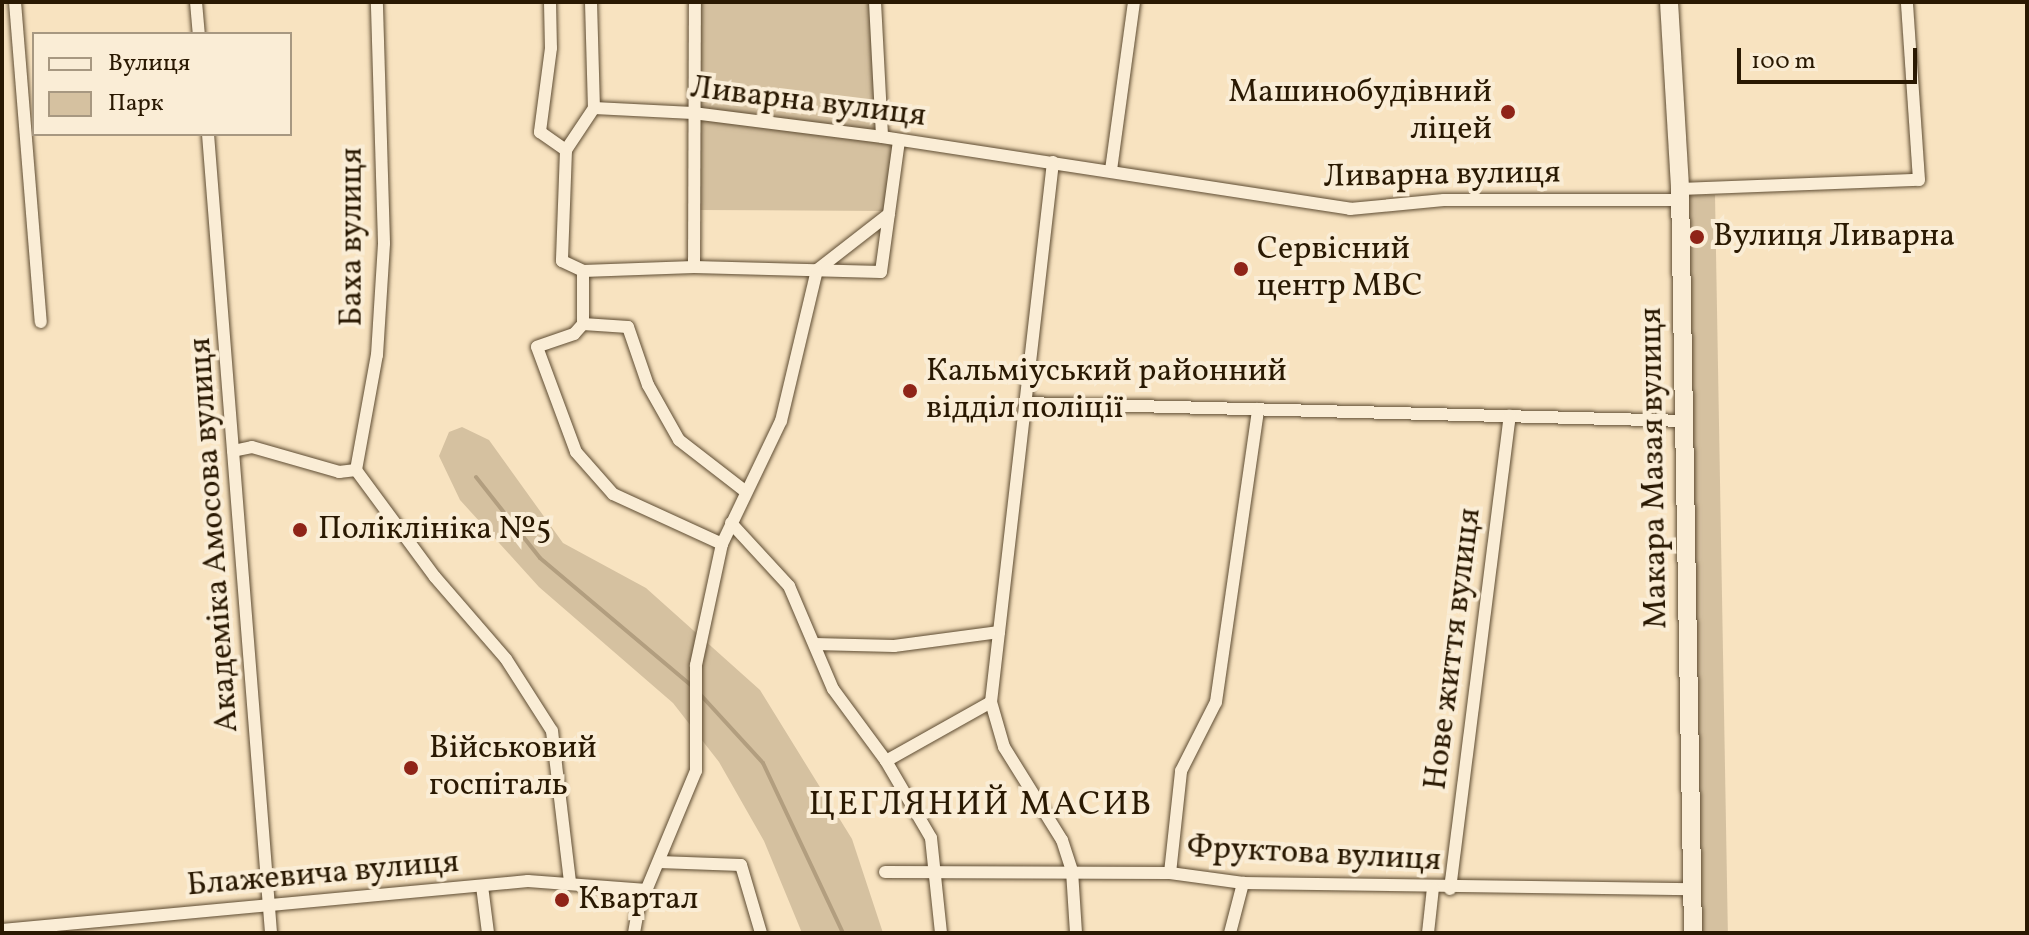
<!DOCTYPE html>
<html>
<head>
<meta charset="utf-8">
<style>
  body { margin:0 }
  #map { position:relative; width:2029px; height:935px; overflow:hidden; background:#f8e3c0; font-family:Vollkorn,serif }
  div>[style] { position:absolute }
  .green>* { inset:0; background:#d5c1a0; transform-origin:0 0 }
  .stream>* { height:4px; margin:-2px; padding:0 2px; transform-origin:2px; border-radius:2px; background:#b29e7f }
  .roads { filter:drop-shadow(0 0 2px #5e4c32) drop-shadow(0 0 2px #5e4c32) }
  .minor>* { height:12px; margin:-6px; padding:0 6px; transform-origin:6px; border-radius:6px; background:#faedd6 }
  .secondary>* { height:18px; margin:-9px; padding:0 9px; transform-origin:9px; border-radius:9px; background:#faedd6 }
  .dots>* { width:22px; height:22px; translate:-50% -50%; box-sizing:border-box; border:4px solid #faedd6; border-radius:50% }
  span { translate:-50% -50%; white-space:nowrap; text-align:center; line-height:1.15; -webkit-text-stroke:8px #faedd6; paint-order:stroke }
  .poi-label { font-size:32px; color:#2a1902 }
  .right { translate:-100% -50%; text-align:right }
  .left { translate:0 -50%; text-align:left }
  .street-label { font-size:32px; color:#2a1902 }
  .neighbourhood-label { font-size:34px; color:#2a1902; letter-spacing:2px }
  .frame { position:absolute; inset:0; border:4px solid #2a1902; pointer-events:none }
  .legend { position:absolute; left:32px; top:32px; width:260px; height:104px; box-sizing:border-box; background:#faedd6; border:2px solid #a79881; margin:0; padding:10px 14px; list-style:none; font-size:24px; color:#2a1902 }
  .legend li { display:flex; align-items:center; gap:16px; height:40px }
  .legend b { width:40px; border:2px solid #a79881 }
  .scale { position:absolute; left:1737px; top:48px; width:180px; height:36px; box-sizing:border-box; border:4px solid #2a1902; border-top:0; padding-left:10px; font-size:24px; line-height:28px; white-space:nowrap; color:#2a1902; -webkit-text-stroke:6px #faedd6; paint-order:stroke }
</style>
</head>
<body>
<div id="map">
  <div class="green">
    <div style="clip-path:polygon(698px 2px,872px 2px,879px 134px,696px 110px)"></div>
    <div style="clip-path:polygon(696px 116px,896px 142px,886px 211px,696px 210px)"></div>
    <div style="left:1715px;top:195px;width:738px;height:32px;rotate:89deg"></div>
    <div style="clip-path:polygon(462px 427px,489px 440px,563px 543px,646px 588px,760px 690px,852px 839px,883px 933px,802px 933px,764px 841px,719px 762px,673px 703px,539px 587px,460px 500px,439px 456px,449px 432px)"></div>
  </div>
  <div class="stream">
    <div style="left:476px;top:477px;width:103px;rotate:51.7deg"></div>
    <div style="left:540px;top:558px;width:199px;rotate:40.1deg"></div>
    <div style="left:698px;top:692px;width:96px;rotate:47.5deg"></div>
    <div style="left:763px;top:763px;width:188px;rotate:64.8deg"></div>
  </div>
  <div class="roads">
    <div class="minor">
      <div style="left:15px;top:2px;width:321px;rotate:85.4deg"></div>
      <div style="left:196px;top:2px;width:32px;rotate:85deg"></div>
      <div style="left:550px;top:2px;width:46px;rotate:88.8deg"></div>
      <div style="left:551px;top:48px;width:85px;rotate:97.5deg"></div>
      <div style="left:540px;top:132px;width:32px;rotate:35deg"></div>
      <div style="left:591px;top:2px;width:106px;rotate:88.4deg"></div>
      <div style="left:594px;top:108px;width:50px;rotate:123.7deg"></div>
      <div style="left:566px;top:150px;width:111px;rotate:92.1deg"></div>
      <div style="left:562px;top:261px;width:23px;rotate:25deg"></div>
      <div style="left:583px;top:271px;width:111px;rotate:-2.1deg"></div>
      <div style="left:694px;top:267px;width:187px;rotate:1.5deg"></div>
      <div style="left:881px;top:272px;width:133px;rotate:-82.2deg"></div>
      <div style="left:875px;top:2px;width:135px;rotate:87deg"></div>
      <div style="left:594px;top:108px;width:99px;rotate:2.9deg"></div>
      <div style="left:693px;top:113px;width:191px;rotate:7.2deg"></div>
      <div style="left:882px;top:137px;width:474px;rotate:8.7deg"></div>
      <div style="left:1350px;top:209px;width:94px;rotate:-5.5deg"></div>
      <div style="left:1444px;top:200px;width:236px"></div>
      <div style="left:208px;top:134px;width:801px;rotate:85.49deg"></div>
      <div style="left:1053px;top:162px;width:544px;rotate:96.55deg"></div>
      <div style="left:991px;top:702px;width:47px;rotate:73.9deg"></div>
      <div style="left:1004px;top:747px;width:110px;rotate:58.1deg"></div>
      <div style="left:1062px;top:840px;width:33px;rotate:72deg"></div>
      <div style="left:1072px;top:871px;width:62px;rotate:86.3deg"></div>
      <div style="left:1111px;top:170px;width:170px;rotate:-82.2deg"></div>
      <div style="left:1680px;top:189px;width:239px;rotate:-2.2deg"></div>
      <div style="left:1919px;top:180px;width:178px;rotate:-93.9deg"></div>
      <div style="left:694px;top:267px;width:265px;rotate:-89.8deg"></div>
      <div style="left:817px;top:270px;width:91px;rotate:-37.9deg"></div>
      <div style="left:583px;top:271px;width:53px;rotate:90deg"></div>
      <div style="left:583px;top:324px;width:13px;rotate:132deg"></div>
      <div style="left:574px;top:334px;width:39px;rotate:161deg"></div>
      <div style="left:537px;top:347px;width:112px;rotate:69.6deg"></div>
      <div style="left:576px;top:452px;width:56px;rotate:48.6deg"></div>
      <div style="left:613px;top:494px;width:120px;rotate:24.6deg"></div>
      <div style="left:583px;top:324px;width:45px;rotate:3.8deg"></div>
      <div style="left:628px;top:327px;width:61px;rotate:71deg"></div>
      <div style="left:648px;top:385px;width:63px;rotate:60.6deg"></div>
      <div style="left:679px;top:440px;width:85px;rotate:37.8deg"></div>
      <div style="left:1025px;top:403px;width:659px;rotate:1.56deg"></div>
      <div style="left:233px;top:451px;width:19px;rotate:-12deg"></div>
      <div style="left:252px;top:447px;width:91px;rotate:16deg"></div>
      <div style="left:339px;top:472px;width:17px;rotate:-7deg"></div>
      <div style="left:356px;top:470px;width:133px;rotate:53.6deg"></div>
      <div style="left:435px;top:577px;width:108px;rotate:49.1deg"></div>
      <div style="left:506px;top:659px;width:85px;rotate:57.4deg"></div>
      <div style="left:552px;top:731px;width:151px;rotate:83.2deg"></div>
      <div style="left:356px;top:470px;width:117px;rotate:-79.7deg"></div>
      <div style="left:377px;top:355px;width:112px;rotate:-86.4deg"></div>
      <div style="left:384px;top:243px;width:241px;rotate:-91.7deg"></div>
      <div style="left:731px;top:523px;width:86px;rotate:47.4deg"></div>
      <div style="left:789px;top:586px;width:112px;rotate:66.9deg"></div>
      <div style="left:833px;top:689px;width:89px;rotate:53.6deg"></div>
      <div style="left:886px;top:761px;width:89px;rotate:59.7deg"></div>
      <div style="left:931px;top:838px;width:96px;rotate:84deg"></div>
      <div style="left:815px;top:644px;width:79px;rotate:1.5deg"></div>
      <div style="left:894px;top:646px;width:106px;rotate:-7.6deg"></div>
      <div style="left:886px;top:761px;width:120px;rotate:-29.3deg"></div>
      <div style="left:659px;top:862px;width:82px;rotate:2.1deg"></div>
      <div style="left:741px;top:865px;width:71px;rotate:73.6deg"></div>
      <div style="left:885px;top:872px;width:285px;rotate:0.2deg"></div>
      <div style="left:1170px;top:873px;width:74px;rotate:7.8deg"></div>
      <div style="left:1243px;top:883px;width:450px;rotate:0.8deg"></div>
      <div style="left:1170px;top:873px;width:103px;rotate:-83.8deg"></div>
      <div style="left:1181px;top:771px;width:77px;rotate:-63.1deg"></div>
      <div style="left:1216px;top:702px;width:296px;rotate:-81.8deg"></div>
      <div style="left:482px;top:886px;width:47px;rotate:82.7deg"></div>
      <div style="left:1450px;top:889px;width:477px;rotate:-82.8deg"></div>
      <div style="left:2px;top:930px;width:528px;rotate:-5.32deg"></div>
      <div style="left:528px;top:881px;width:119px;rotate:4.3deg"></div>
      <div style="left:634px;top:933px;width:23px;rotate:-80deg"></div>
      <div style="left:638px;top:910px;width:151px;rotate:-67.4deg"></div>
      <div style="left:696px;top:771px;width:106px;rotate:-90deg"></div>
      <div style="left:696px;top:665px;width:124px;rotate:-77.9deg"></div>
      <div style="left:722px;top:544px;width:136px;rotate:-64.4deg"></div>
      <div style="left:781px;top:421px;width:155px;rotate:-76.6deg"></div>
      <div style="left:1230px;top:933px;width:52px;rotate:-75.4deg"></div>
      <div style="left:1428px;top:933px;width:45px;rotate:-83.7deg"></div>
    </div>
    <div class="secondary">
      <div style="left:1669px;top:2px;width:187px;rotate:86.6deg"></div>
      <div style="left:1680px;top:189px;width:744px;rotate:89deg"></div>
    </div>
  </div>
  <div class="dots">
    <div style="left:1508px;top:112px;background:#8f2418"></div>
    <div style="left:1697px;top:237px;background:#8f2418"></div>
    <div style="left:1241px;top:269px;background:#8f2418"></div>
    <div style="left:910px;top:391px;background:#8f2418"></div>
    <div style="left:300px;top:530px;background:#8f2418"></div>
    <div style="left:411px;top:768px;background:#8f2418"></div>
    <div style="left:562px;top:900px;background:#8f2418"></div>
  </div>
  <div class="poi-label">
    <span class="right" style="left:1492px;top:112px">Машинобудівний<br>ліцей</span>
    <span class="left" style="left:1713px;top:237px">Вулиця Ливарна</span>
    <span class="left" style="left:1257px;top:269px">Сервісний<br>центр МВС</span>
    <span class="left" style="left:926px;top:391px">Кальміуський районний<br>відділ поліції</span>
    <span class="left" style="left:318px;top:530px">Поліклініка №5</span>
    <span class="left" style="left:429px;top:768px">Військовий<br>госпіталь</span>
    <span class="left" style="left:578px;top:900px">Квартал</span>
  </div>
  <div class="street-label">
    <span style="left:808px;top:103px;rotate:7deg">Ливарна вулиця</span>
    <span style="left:1442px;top:176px;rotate:-1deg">Ливарна вулиця</span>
    <span style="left:353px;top:237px;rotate:-90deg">Баха вулиця</span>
    <span style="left:1655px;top:468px;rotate:-91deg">Макара Мазая вулиця</span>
    <span style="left:215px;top:535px;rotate:-94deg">Академіка Амосова вулиця</span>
    <span style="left:1454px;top:649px;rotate:-83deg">Нове життя вулиця</span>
    <span style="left:1314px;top:855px;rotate:3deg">Фруктова вулиця</span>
    <span style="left:323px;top:875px;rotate:-5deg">Блажевича вулиця</span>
  </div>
  <div class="neighbourhood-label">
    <span style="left:981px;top:806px">ЦЕГЛЯНИЙ МАСИВ</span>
  </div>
  <div class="frame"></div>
  <ul class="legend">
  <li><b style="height:10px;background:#faedd6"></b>Вулиця</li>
  <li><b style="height:22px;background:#d5c1a0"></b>Парк</li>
  </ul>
  <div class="scale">100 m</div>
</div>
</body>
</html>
